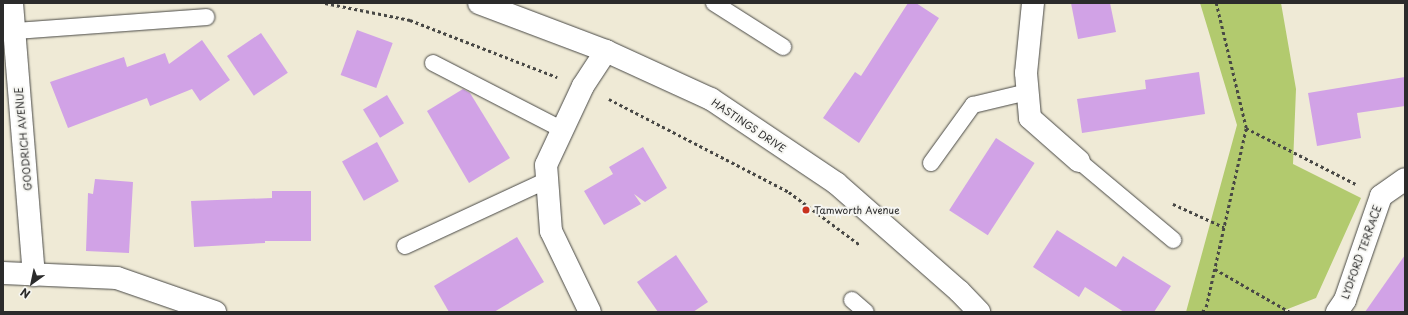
<!DOCTYPE html>
<html>
<head>
<meta charset="utf-8">
<style>
  body { margin:0 }
  #map { position:relative; width:1408px; height:315px; overflow:hidden; background:#efead6; font-family:"Playpen Sans",sans-serif }
  div>[style] { position:absolute }
  .green>* { inset:0; background:#b2ca6e }
  .building>* { inset:0; background:#d1a2e6; transform-origin:0 0 }
  .path>* { height:2.5px; margin-top:-1.25px; transform-origin:0; background:repeating-linear-gradient(90deg,#484845 0 3px,transparent 0 6px) }
  .roads { filter:drop-shadow(0 0 1px #484845) drop-shadow(0 0 1px #484845) }
  .service>* { height:16px; margin:-8px; padding:0 8px; transform-origin:8px; border-radius:8px; background:#fff }
  .minor>* { height:22px; margin:-11px; padding:0 11px; transform-origin:11px; border-radius:11px; background:#fff }
  .tertiary>* { height:22px; margin:-11px; padding:0 11px; transform-origin:11px; border-radius:11px; background:#fff }
  .dots>* { width:11px; height:11px; translate:-50% -50%; box-sizing:border-box; border:2px solid #f6f6f2; border-radius:50% }
  span { translate:-50% -50%; white-space:nowrap; text-align:center; line-height:1.15; -webkit-text-stroke:4px #f6f6f2; paint-order:stroke }
  .street-label { font-size:10px; color:#2b2b2b }
  .poi-label { font-size:10px; color:#2b2b2b }
  .left { translate:0 -50%; text-align:left }
  .frame { position:absolute; inset:0; border:4px solid #2b2b2b; pointer-events:none }
  .north { position:absolute; left:12px; top:263px; width:40px; height:40px; -webkit-text-stroke:3px #f6f6f2; paint-order:stroke; rotate:213deg; font-size:11px; font-weight:700; line-height:16px; text-align:center; color:#2b2b2b }
  .north::after { content:''; display:block; margin:auto; width:14px; height:18px; background:#2b2b2b; clip-path:polygon(50% 0,100% 100%,50% 72%,0 100%) }
</style>
</head>
<body>
<div id="map">
  <div class="green">
    <div style="clip-path:polygon(1200px 3px,1281px 3px,1296px 89px,1293px 164px,1361px 198px,1316px 298px,1280px 312px,1186px 312px,1237px 125px)"></div>
  </div>
  <div class="building">
    <div style="clip-path:polygon(908px 3px,916px 3px,939px 18px,859px 143px,823px 118px,855px 72px,861px 76px)"></div>
    <div style="clip-path:polygon(1071px 3px,1110px 3px,1116px 32px,1078px 39px)"></div>
    <div style="left:357px;top:30px;width:38px;height:48px;rotate:20deg"></div>
    <div style="left:261px;top:33px;width:48px;height:41px;rotate:56deg"></div>
    <div style="clip-path:polygon(202px 40px,230px 80px,200px 101px,192px 89px,150px 106px,147px 98px,68px 128px,50px 82px,124px 57px,127px 67px,165px 53px,169px 64px)"></div>
    <div style="clip-path:polygon(1199px 72px,1205px 114px,1082px 133px,1077px 99px,1146px 89px,1145px 80px)"></div>
    <div style="clip-path:polygon(1405px 77px,1405px 106px,1357px 113px,1361px 138px,1317px 146px,1308px 93px)"></div>
    <div style="clip-path:polygon(463px 89px,470px 93px,510px 158px,469px 183px,427px 111px)"></div>
    <div style="left:387px;top:95px;width:33px;height:28px;rotate:59deg"></div>
    <div style="left:996px;top:138px;width:46px;height:86px;rotate:33deg"></div>
    <div style="left:377px;top:142px;width:45px;height:40px;rotate:61deg"></div>
    <div style="clip-path:polygon(643px 147px,667px 188px,645px 202px,634px 194px,641px 204px,604px 225px,584px 191px,613px 174px,609px 167px)"></div>
    <div style="clip-path:polygon(95px 179px,133px 182px,129px 253px,86px 251px,88px 193px,93px 194px)"></div>
    <div style="clip-path:polygon(272px 191px,311px 191px,311px 241px,265px 241px,265px 243px,194px 247px,191px 201px,272px 198px)"></div>
    <div style="clip-path:polygon(1057px 230px,1116px 267px,1123px 256px,1171px 286px,1154px 312px,1124px 312px,1085px 287px,1079px 297px,1033px 267px)"></div>
    <div style="clip-path:polygon(517px 237px,544px 282px,494px 312px,449px 312px,434px 286px)"></div>
    <div style="clip-path:polygon(676px 255px,708px 302px,693px 312px,658px 312px,637px 282px)"></div>
    <div style="clip-path:polygon(1405px 255px,1405px 312px,1365px 312px)"></div>
  </div>
  <div class="path">
    <div style="left:325px;top:3px;width:87px;rotate:11.3deg"></div>
    <div style="left:410px;top:20px;width:158px;rotate:21.2deg"></div>
    <div style="left:609px;top:99px;width:203px;rotate:27.3deg"></div>
    <div style="left:789px;top:192px;width:89px;rotate:36.7deg"></div>
    <div style="left:1246px;top:128px;width:123px;rotate:27deg"></div>
    <div style="left:1173px;top:204px;width:56px;rotate:24.3deg"></div>
    <div style="left:1215px;top:269px;width:86px;rotate:29.8deg"></div>
    <div style="left:1202px;top:312px;width:6px;rotate:-51deg"></div>
    <div style="left:1206px;top:307px;width:183px;rotate:-77.4deg"></div>
    <div style="left:1246px;top:128px;width:129px;rotate:-103.5deg"></div>
  </div>
  <div class="roads">
    <div class="service">
      <div style="left:714px;top:3px;width:82px;rotate:32.5deg"></div>
      <div style="left:3px;top:32px;width:204px;rotate:-4.2deg"></div>
      <div style="left:433px;top:63px;width:146px;rotate:27.3deg"></div>
      <div style="left:1079px;top:161px;width:123px;rotate:40deg"></div>
      <div style="left:931px;top:163px;width:72px;rotate:-54.1deg"></div>
      <div style="left:973px;top:105px;width:56px;rotate:-13.5deg"></div>
      <div style="left:405px;top:246px;width:157px;rotate:-24.9deg"></div>
      <div style="left:852px;top:300px;width:18px;rotate:41deg"></div>
    </div>
    <div class="minor">
      <div style="left:12px;top:3px;width:273px;rotate:85.4deg"></div>
      <div style="left:1033px;top:3px;width:70px;rotate:95.7deg"></div>
      <div style="left:1026px;top:73px;width:45px;rotate:84.9deg"></div>
      <div style="left:1030px;top:118px;width:65px;rotate:41.3deg"></div>
      <div style="left:3px;top:273px;width:114px;rotate:2.5deg"></div>
      <div style="left:117px;top:278px;width:104px;rotate:19.1deg"></div>
      <div style="left:590px;top:312px;width:90px;rotate:-115.7deg"></div>
      <div style="left:551px;top:231px;width:66px;rotate:-94.3deg"></div>
      <div style="left:546px;top:165px;width:87px;rotate:-64.9deg"></div>
      <div style="left:583px;top:86px;width:42px;rotate:-56.7deg"></div>
      <div style="left:1337px;top:312px;width:14px;rotate:-56deg"></div>
      <div style="left:1345px;top:300px;width:110px;rotate:-70.9deg"></div>
      <div style="left:1381px;top:196px;width:29px;rotate:-35deg"></div>
    </div>
    <div class="tertiary">
      <div style="left:479px;top:3px;width:136px;rotate:20.7deg"></div>
      <div style="left:606px;top:51px;width:115px;rotate:24.6deg"></div>
      <div style="left:711px;top:99px;width:151px;rotate:33.9deg"></div>
      <div style="left:836px;top:183px;width:164px;rotate:41.3deg"></div>
      <div style="left:959px;top:291px;width:29px;rotate:46deg"></div>
    </div>
  </div>
  <div class="dots">
    <div style="left:806px;top:210px;background:#c8321e"></div>
  </div>
  <div class="street-label">
    <span style="left:749px;top:125px;rotate:34deg">HASTINGS DRIVE</span>
    <span style="left:23px;top:139px;rotate:-95deg">GOODRICH AVENUE</span>
    <span style="left:1361px;top:252px;rotate:-70deg">LYDFORD TERRACE</span>
  </div>
  <div class="poi-label">
    <span class="left" style="left:814px;top:210px">Tamworth Avenue</span>
  </div>
  <div class="frame"></div>
  <div class="north">N</div>
</div>
</body>
</html>
